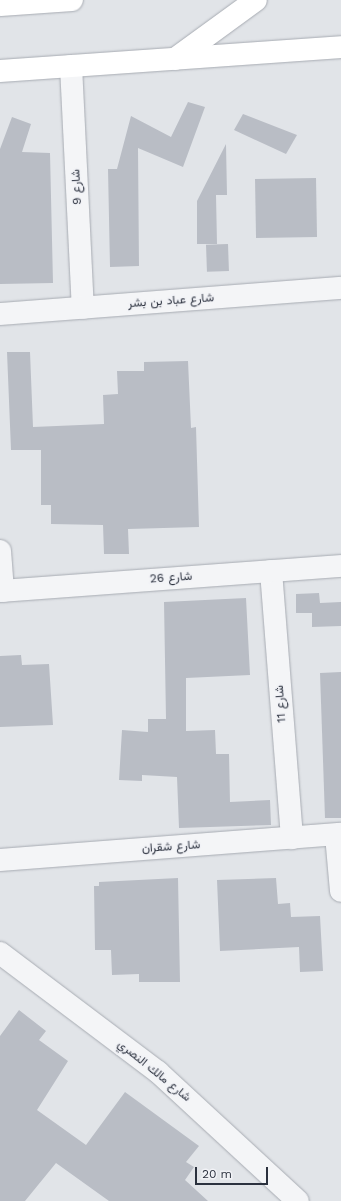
<!DOCTYPE html>
<html>
<head>
<meta charset="utf-8">
<style>
  body { margin:0 }
  #map { position:relative; width:341px; height:1201px; overflow:hidden; background:#e1e4e8; font-family:"Work Sans",Vazirmatn,sans-serif }
  div>[style] { position:absolute }
  .building>* { inset:0; background:#b9bdc5; transform-origin:0 0 }
  .roads { filter:drop-shadow(0 0 1px #a7abb2) drop-shadow(0 0 1px #a7abb2) }
  .street>* { height:22px; margin:-11px; padding:0 11px; transform-origin:11px; border-radius:11px; background:#f4f5f7 }
  .secondary>* { height:22px; margin:-11px; padding:0 11px; transform-origin:11px; border-radius:11px; background:#fff }
  .highway>* { height:22px; margin:-11px; padding:0 11px; transform-origin:11px; border-radius:11px; background:#fff }
  span { translate:-50% -50%; white-space:nowrap; text-align:center; line-height:1.15; -webkit-text-stroke:3px #f1f2f6; paint-order:stroke }
  .street-label { font-size:12px; color:#2b313e }
  .scale { position:absolute; left:195px; top:1167px; width:73px; height:18px; box-sizing:border-box; border:2px solid #2b313e; border-top:0; padding-left:5px; font-size:12px; line-height:14px; white-space:nowrap; color:#2b313e; -webkit-text-stroke:3px #f1f2f6; paint-order:stroke }
</style>
</head>
<body>
<div id="map">
  <div class="building">
    <div style="clip-path:polygon(188px 102px,205px 107px,183px 167px,138px 148px,139px 266px,110px 267px,108px 169px,117px 169px,131px 116px,171px 137px)"></div>
    <div style="clip-path:polygon(243px 114px,297px 135px,286px 154px,234px 130px)"></div>
    <div style="clip-path:polygon(12px 117px,31px 124px,22px 152px,50px 153px,53px 283px,0 284px,0 149px)"></div>
    <div style="clip-path:polygon(226px 144px,227px 195px,216px 195px,217px 244px,197px 244px,197px 201px)"></div>
    <div style="left:316px;top:178px;width:59px;height:61px;rotate:89deg"></div>
    <div style="left:228px;top:244px;width:27px;height:22px;rotate:88deg"></div>
    <div style="clip-path:polygon(7px 352px,30px 352px,33px 427px,104px 424px,103px 395px,118px 394px,117px 371px,144px 371px,144px 362px,188px 361px,191px 428px,196px 427px,199px 527px,128px 529px,129px 554px,104px 554px,103px 525px,51px 524px,51px 505px,41px 505px,41px 450px,11px 450px)"></div>
    <div style="clip-path:polygon(319px 593px,320px 603px,341px 602px,341px 626px,312px 627px,312px 613px,296px 613px,296px 594px)"></div>
    <div style="clip-path:polygon(246px 598px,250px 675px,186px 678px,186px 731px,215px 730px,216px 754px,229px 754px,230px 802px,270px 800px,271px 825px,179px 828px,177px 777px,142px 775px,142px 781px,119px 780px,122px 730px,148px 732px,148px 719px,166px 719px,164px 602px)"></div>
    <div style="clip-path:polygon(21px 655px,22px 665px,49px 664px,53px 725px,0 727px,0 656px)"></div>
    <div style="clip-path:polygon(341px 672px,341px 818px,325px 818px,320px 673px)"></div>
    <div style="clip-path:polygon(178px 878px,180px 982px,139px 982px,139px 974px,112px 975px,111px 950px,95px 950px,94px 886px,99px 886px,99px 882px)"></div>
    <div style="clip-path:polygon(276px 878px,278px 904px,290px 903px,291px 917px,320px 916px,323px 971px,300px 972px,299px 947px,220px 951px,217px 880px)"></div>
    <div style="clip-path:polygon(19px 1010px,46px 1031px,39px 1040px,68px 1061px,37px 1110px,86px 1145px,125px 1092px,199px 1146px,186px 1162px,194px 1167px,185px 1180px,208px 1201px,109px 1201px,56px 1163px,25px 1201px,0 1201px,0 1036px)"></div>
  </div>
  <div class="roads">
    <div class="street">
      <div style="left:71px;top:66px;width:242px;rotate:87.2deg"></div>
      <div style="left:0;top:314px;width:342px;rotate:-4.4deg"></div>
      <div style="left:0;top:551px;width:40px;rotate:85.7deg"></div>
      <div style="left:271px;top:571px;width:268px;rotate:85.5deg"></div>
      <div style="left:0;top:591px;width:342px;rotate:-4.2deg"></div>
      <div style="left:336px;top:835px;width:56px;rotate:84.9deg"></div>
      <div style="left:0;top:860px;width:342px;rotate:-4.4deg"></div>
      <div style="left:0;top:953px;width:198px;rotate:37deg"></div>
      <div style="left:158px;top:1072px;width:190px;rotate:42.7deg"></div>
    </div>
    <div class="secondary">
      <div style="left:0;top:71px;width:342px;rotate:-4deg"></div>
    </div>
    <div class="highway">
      <div style="left:0;top:5px;width:72px;rotate:-4deg"></div>
      <div style="left:175px;top:59px;width:100px;rotate:-36.1deg"></div>
    </div>
  </div>
  <div class="street-label">
    <span style="left:77px;top:187px;rotate:-93deg">شارع 9</span>
    <span style="left:171px;top:301px;rotate:-4deg">شارع عباد بن بشر</span>
    <span style="left:171px;top:578px;rotate:-4deg">شارع 26</span>
    <span style="left:281px;top:704px;rotate:-94deg">شارع 11</span>
    <span style="left:171px;top:847px;rotate:-4deg">شارع شقران</span>
    <span style="left:154px;top:1071px;rotate:39deg">شارع مالك النصري</span>
  </div>
  <div class="scale">20 m</div>
</div>
</body>
</html>
